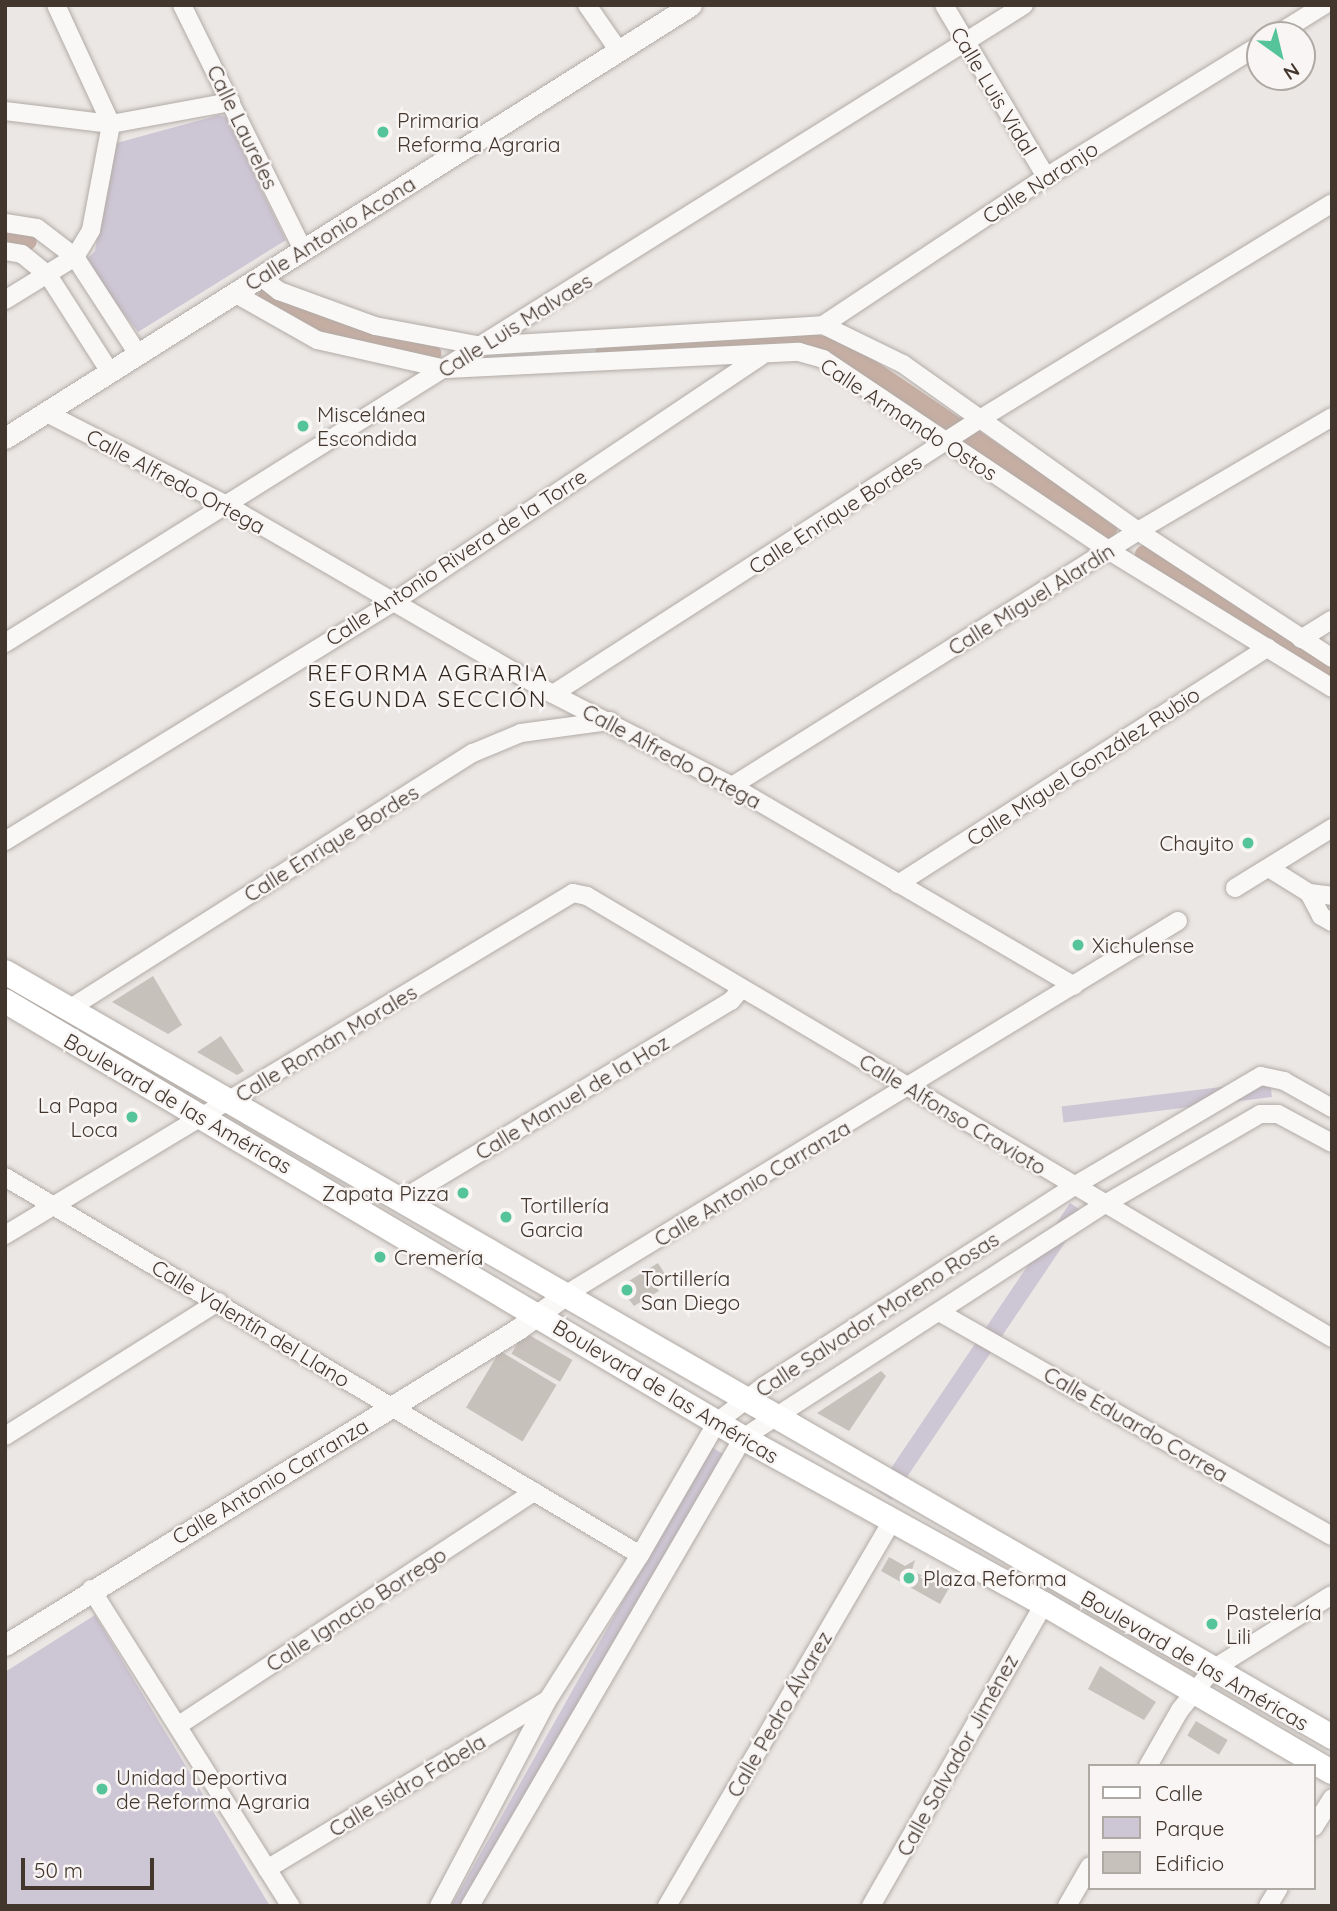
<!DOCTYPE html>
<html>
<head>
<meta charset="utf-8">
<style>
  body { margin:0 }
  #map { position:relative; width:1337px; height:1911px; overflow:hidden; background:#ebe7e4; font-family:Quicksand,sans-serif }
  div>[style] { position:absolute }
  .green>* { inset:0; background:#cdc6d4; transform-origin:0 0 }
  .canal>* { height:19px; margin:-9.5px; padding:0 9.5px; transform-origin:9.5px; border-radius:9.5px; background:#c7aea3 }
  .building>* { inset:0; background:#c7c1bc; transform-origin:0 0 }
  .roads { filter:drop-shadow(0 0 2px #b2aba6) drop-shadow(0 0 2px #b2aba6) }
  .minor>* { height:18px; margin:-9px; padding:0 9px; transform-origin:9px; border-radius:9px; background:#f9f8f7 }
  .tertiary>* { height:21px; margin:-10.5px; padding:0 10.5px; transform-origin:10.5px; border-radius:10.5px; background:#f9f8f7 }
  .secondary>* { height:24px; margin:-12px; padding:0 12px; transform-origin:12px; border-radius:12px; background:#fff }
  .dots>* { width:19px; height:19px; translate:-50% -50%; box-sizing:border-box; border:4px solid #f8f5f4; border-radius:50% }
  span { translate:-50% -50%; white-space:nowrap; text-align:center; line-height:1.15; -webkit-text-stroke:5px #f8f5f4; paint-order:stroke }
  .street-label { font-size:21px; color:#42362d }
  .poi-label { font-size:21px; color:#42362d }
  .left { translate:0 -50%; text-align:left }
  .right { translate:-100% -50%; text-align:right }
  .neighbourhood-label { font-size:23px; color:#33281f; letter-spacing:2px }
  .frame { position:absolute; inset:0; border:7px solid #42362d; pointer-events:none }
  .legend { position:absolute; left:1088px; top:1764px; width:228px; height:126px; box-sizing:border-box; background:#f8f5f4; border:2px solid #afa9a4; margin:0; padding:9px 12px; list-style:none; font-size:21px; color:#42362d }
  .legend li { display:flex; align-items:center; gap:14px; height:35px }
  .legend b { width:35px; border:2px solid #afa9a4 }
  .north { position:absolute; left:1246px; top:21px; width:70px; height:70px; box-sizing:border-box; background:#f8f5f4; border:2px solid #afa9a4; border-radius:50%; rotate:146deg; font-size:19px; font-weight:700; line-height:28px; text-align:center; color:#42362d }
  .north::after { content:''; display:block; margin:auto; width:24px; height:32px; background:#55c49b; clip-path:polygon(50% 0,100% 100%,50% 72%,0 100%) }
  .scale { position:absolute; left:21px; top:1858px; width:133px; height:32px; box-sizing:border-box; border:4px solid #42362d; border-top:0; padding-left:9px; font-size:21px; line-height:24px; white-space:nowrap; color:#42362d; -webkit-text-stroke:5px #f8f5f4; paint-order:stroke }
</style>
</head>
<body>
<div id="map">
  <div class="green">
    <div style="clip-path:polygon(219px 115px,226px 117px,286px 240px,138px 332px,84px 262px,95px 251px,113px 144px)"></div>
    <div style="left:1270px;top:1081px;width:16px;height:210px;rotate:83deg"></div>
    <div style="left:1070px;top:1203px;width:18px;height:346px;rotate:34deg"></div>
    <div style="clip-path:polygon(710px 1446px,723px 1454px,460px 1906px,451px 1906px)"></div>
    <div style="clip-path:polygon(95px 1615px,270px 1906px,5px 1906px,5px 1672px)"></div>
  </div>
  <div class="canal">
    <div style="left:5px;top:237px;width:22px;rotate:10deg"></div>
    <div style="left:267px;top:296px;width:82px;rotate:25.3deg"></div>
    <div style="left:341px;top:331px;width:93px;rotate:13.7deg"></div>
    <div style="left:604px;top:353px;width:198px;rotate:-3.5deg"></div>
    <div style="left:802px;top:341px;width:21px;rotate:11deg"></div>
    <div style="left:823px;top:345px;width:36px;rotate:23deg"></div>
    <div style="left:856px;top:359px;width:303px;rotate:34deg"></div>
    <div style="left:1144px;top:554px;width:224px;rotate:32.8deg"></div>
  </div>
  <div class="building">
    <div style="clip-path:polygon(153px 976px,182px 1025px,168px 1034px,112px 1002px)"></div>
    <div style="clip-path:polygon(221px 1036px,244px 1071px,237px 1075px,197px 1052px)"></div>
    <div style="clip-path:polygon(658px 1263px,665px 1274px,653px 1281px,659px 1291px,634px 1306px,619px 1287px)"></div>
    <div style="left:524px;top:1332px;width:56px;height:25px;rotate:30deg"></div>
    <div style="left:500px;top:1351px;width:66px;height:66px;rotate:31deg"></div>
    <div style="clip-path:polygon(881px 1371px,886px 1376px,849px 1431px,817px 1413px)"></div>
    <div style="clip-path:polygon(889px 1557px,905px 1566px,915px 1560px,912px 1570px,935px 1583px,940px 1574px,953px 1581px,940px 1604px,881px 1571px)"></div>
    <div style="clip-path:polygon(1100px 1666px,1156px 1702px,1144px 1720px,1088px 1689px)"></div>
    <div style="left:1196px;top:1721px;width:37px;height:17px;rotate:31deg"></div>
  </div>
  <div class="roads">
    <div class="minor">
      <div style="left:182px;top:5px;width:273px;rotate:63.7deg"></div>
      <div style="left:587px;top:5px;width:56px;rotate:55.2deg"></div>
      <div style="left:944px;top:5px;width:200px;rotate:59.3deg"></div>
      <div style="left:1276px;top:35px;width:57px;rotate:-32deg"></div>
      <div style="left:5px;top:111px;width:107px;rotate:7deg"></div>
      <div style="left:111px;top:124px;width:122px;rotate:-10.4deg"></div>
      <div style="left:5px;top:223px;width:32px;rotate:9deg"></div>
      <div style="left:37px;top:228px;width:48px;rotate:37.3deg"></div>
      <div style="left:75px;top:257px;width:116px;rotate:57deg"></div>
      <div style="left:5px;top:251px;width:17px;rotate:10deg"></div>
      <div style="left:22px;top:254px;width:33px;rotate:39deg"></div>
      <div style="left:48px;top:275px;width:115px;rotate:57.4deg"></div>
      <div style="left:261px;top:277px;width:23px;rotate:38deg"></div>
      <div style="left:279px;top:291px;width:102px;rotate:20deg"></div>
      <div style="left:375px;top:326px;width:109px;rotate:10.6deg"></div>
      <div style="left:482px;top:346px;width:342px;rotate:-3.5deg"></div>
      <div style="left:823px;top:325px;width:89px;rotate:26deg"></div>
      <div style="left:903px;top:364px;width:288px;rotate:35.4deg"></div>
      <div style="left:1138px;top:531px;width:232px;rotate:33.2deg"></div>
      <div style="left:234px;top:293px;width:95px;rotate:29.5deg"></div>
      <div style="left:317px;top:340px;width:132px;rotate:12.7deg"></div>
      <div style="left:446px;top:369px;width:353px;rotate:-2.8deg"></div>
      <div style="left:799px;top:352px;width:25px;rotate:16deg"></div>
      <div style="left:823px;top:359px;width:343px;rotate:33.8deg"></div>
      <div style="left:1108px;top:550px;width:263px;rotate:31.6deg"></div>
      <div style="left:5px;top:300px;width:82px;rotate:-31.6deg"></div>
      <div style="left:75px;top:257px;width:31px;rotate:-59deg"></div>
      <div style="left:91px;top:230px;width:108px;rotate:-79.3deg"></div>
      <div style="left:111px;top:124px;width:131px;rotate:-114.8deg"></div>
      <div style="left:823px;top:325px;width:268px;rotate:-33.6deg"></div>
      <div style="left:1046px;top:177px;width:251px;rotate:-31.7deg"></div>
      <div style="left:45px;top:412px;width:200px;rotate:27.1deg"></div>
      <div style="left:223px;top:503px;width:381px;rotate:30.1deg"></div>
      <div style="left:553px;top:694px;width:201px;rotate:27.2deg"></div>
      <div style="left:732px;top:786px;width:396px;rotate:30.3deg"></div>
      <div style="left:1301px;top:639px;width:36px;rotate:-32deg"></div>
      <div style="left:5px;top:643px;width:1202px;rotate:-32.05deg"></div>
      <div style="left:553px;top:694px;width:508px;rotate:-32.78deg"></div>
      <div style="left:980px;top:419px;width:413px;rotate:-31.5deg"></div>
      <div style="left:732px;top:786px;width:479px;rotate:-32.1deg"></div>
      <div style="left:1138px;top:531px;width:225px;rotate:-30.4deg"></div>
      <div style="left:5px;top:841px;width:458px;rotate:-31.6deg"></div>
      <div style="left:395px;top:601px;width:440px;rotate:-33.8deg"></div>
      <div style="left:1269px;top:868px;width:47px;rotate:32deg"></div>
      <div style="left:1309px;top:893px;width:23px;rotate:7deg"></div>
      <div style="left:898px;top:884px;width:439px;rotate:-32.6deg"></div>
      <div style="left:1235px;top:888px;width:114px;rotate:-31.7deg"></div>
      <div style="left:1309px;top:893px;width:26px;rotate:62deg"></div>
      <div style="left:1321px;top:916px;width:13px;rotate:29deg"></div>
      <div style="left:69px;top:1009px;width:478px;rotate:-32.4deg"></div>
      <div style="left:473px;top:753px;width:52px;rotate:-22.6deg"></div>
      <div style="left:521px;top:733px;width:90px;rotate:-7.7deg"></div>
      <div style="left:5px;top:1177px;width:739px;rotate:30.76deg"></div>
      <div style="left:399px;top:1201px;width:388px;rotate:-31.1deg"></div>
      <div style="left:731px;top:1001px;width:16px;rotate:-50deg"></div>
      <div style="left:5px;top:1235px;width:663px;rotate:-31.05deg"></div>
      <div style="left:573px;top:893px;width:14px;rotate:12deg"></div>
      <div style="left:587px;top:896px;width:866px;rotate:30.68deg"></div>
      <div style="left:565px;top:1295px;width:718px;rotate:-31.39deg"></div>
      <div style="left:939px;top:1312px;width:452px;rotate:29.7deg"></div>
      <div style="left:5px;top:1436px;width:252px;rotate:-32.2deg"></div>
      <div style="left:91px;top:1589px;width:375px;rotate:57.8deg"></div>
      <div style="left:179px;top:1725px;width:425px;rotate:-33.3deg"></div>
      <div style="left:1148px;top:1766px;width:64px;rotate:-60.3deg"></div>
      <div style="left:1180px;top:1710px;width:53px;rotate:-51.2deg"></div>
      <div style="left:1213px;top:1669px;width:140px;rotate:-31.9deg"></div>
      <div style="left:1314px;top:1827px;width:34px;rotate:-58deg"></div>
      <div style="left:267px;top:1869px;width:326px;rotate:-31.1deg"></div>
      <div style="left:439px;top:1906px;width:232px;rotate:-62.2deg"></div>
      <div style="left:547px;top:1701px;width:173px;rotate:-57.5deg"></div>
      <div style="left:640px;top:1555px;width:154px;rotate:-59.9deg"></div>
      <div style="left:717px;top:1422px;width:59px;rotate:-37.5deg"></div>
      <div style="left:764px;top:1386px;width:369px;rotate:-32.8deg"></div>
      <div style="left:1074px;top:1186px;width:217px;rotate:-30.5deg"></div>
      <div style="left:1261px;top:1076px;width:24px;rotate:12deg"></div>
      <div style="left:1284px;top:1081px;width:55px;rotate:29.4deg"></div>
      <div style="left:470px;top:1906px;width:542px;rotate:-59.74deg"></div>
      <div style="left:743px;top:1438px;width:431px;rotate:-32.9deg"></div>
      <div style="left:1105px;top:1204px;width:179px;rotate:-30.1deg"></div>
      <div style="left:1260px;top:1114px;width:18px"></div>
      <div style="left:1278px;top:1114px;width:61px;rotate:28.2deg"></div>
      <div style="left:667px;top:1906px;width:445px;rotate:-59.7deg"></div>
      <div style="left:871px;top:1906px;width:348px;rotate:-60.2deg"></div>
      <div style="left:1067px;top:1906px;width:46px;rotate:-60.1deg"></div>
      <div style="left:1268px;top:1906px;width:21px;rotate:-59deg"></div>
    </div>
    <div class="tertiary">
      <div style="left:5px;top:438px;width:811px;rotate:-32.26deg"></div>
      <div style="left:5px;top:1645px;width:603px;rotate:-31.63deg"></div>
      <div style="left:518px;top:1329px;width:58px;rotate:-35.9deg"></div>
    </div>
    <div class="secondary">
      <div style="left:5px;top:972px;width:1532px;rotate:29.96deg"></div>
      <div style="left:5px;top:1001px;width:858px;rotate:30.63deg"></div>
      <div style="left:743px;top:1438px;width:344px;rotate:28.9deg"></div>
      <div style="left:1044px;top:1604px;width:333px;rotate:30.3deg"></div>
    </div>
  </div>
  <div class="dots">
    <div style="left:383px;top:132px;background:#55c49b"></div>
    <div style="left:303px;top:426px;background:#55c49b"></div>
    <div style="left:1248px;top:843px;background:#55c49b"></div>
    <div style="left:1078px;top:945px;background:#55c49b"></div>
    <div style="left:132px;top:1117px;background:#55c49b"></div>
    <div style="left:463px;top:1193px;background:#55c49b"></div>
    <div style="left:506px;top:1217px;background:#55c49b"></div>
    <div style="left:380px;top:1257px;background:#55c49b"></div>
    <div style="left:627px;top:1290px;background:#55c49b"></div>
    <div style="left:909px;top:1578px;background:#55c49b"></div>
    <div style="left:1212px;top:1624px;background:#55c49b"></div>
    <div style="left:102px;top:1789px;background:#55c49b"></div>
  </div>
  <div class="street-label">
    <span style="left:994px;top:91px;rotate:59deg">Calle Luis Vidal</span>
    <span style="left:243px;top:127px;rotate:64deg">Calle Laureles</span>
    <span style="left:1040px;top:182px;rotate:-33deg">Calle Naranjo</span>
    <span style="left:330px;top:233px;rotate:-32deg">Calle Antonio Acona</span>
    <span style="left:515px;top:325px;rotate:-32deg">Calle Luis Malvaes</span>
    <span style="left:909px;top:419px;rotate:33deg">Calle Armando Ostos</span>
    <span style="left:176px;top:481px;rotate:28deg">Calle Alfredo Ortega</span>
    <span style="left:835px;top:514px;rotate:-33deg">Calle Enrique Bordes</span>
    <span style="left:456px;top:557px;rotate:-33deg">Calle Antonio Rivera de la Torre</span>
    <span style="left:1031px;top:599px;rotate:-32deg">Calle Miguel Alardín</span>
    <span style="left:672px;top:756px;rotate:28deg">Calle Alfredo Ortega</span>
    <span style="left:1083px;top:766px;rotate:-33deg">Calle Miguel González Rubio</span>
    <span style="left:331px;top:843px;rotate:-32deg">Calle Enrique Bordes</span>
    <span style="left:326px;top:1043px;rotate:-31deg">Calle Román Morales</span>
    <span style="left:572px;top:1097px;rotate:-31deg">Calle Manuel de la Hoz</span>
    <span style="left:178px;top:1103px;rotate:30deg">Boulevard de las Américas</span>
    <span style="left:953px;top:1114px;rotate:31deg">Calle Alfonso Cravioto</span>
    <span style="left:752px;top:1183px;rotate:-31deg">Calle Antonio Carranza</span>
    <span style="left:877px;top:1314px;rotate:-33deg">Calle Salvador Moreno Rosas</span>
    <span style="left:251px;top:1323px;rotate:31deg">Calle Valentín del Llano</span>
    <span style="left:666px;top:1391px;rotate:31deg">Boulevard de las Américas</span>
    <span style="left:1136px;top:1424px;rotate:30deg">Calle Eduardo Correa</span>
    <span style="left:270px;top:1481px;rotate:-31deg">Calle Antonio Carranza</span>
    <span style="left:356px;top:1609px;rotate:-33deg">Calle Ignacio Borrego</span>
    <span style="left:1195px;top:1660px;rotate:30deg">Boulevard de las Américas</span>
    <span style="left:779px;top:1714px;rotate:-60deg">Calle Pedro Álvarez</span>
    <span style="left:957px;top:1755px;rotate:-61deg">Calle Salvador Jiménez</span>
    <span style="left:407px;top:1785px;rotate:-31deg">Calle Isidro Fabela</span>
  </div>
  <div class="poi-label">
    <span class="left" style="left:397px;top:132px">Primaria<br>Reforma Agraria</span>
    <span class="left" style="left:317px;top:426px">Miscelánea<br>Escondida</span>
    <span class="right" style="left:1234px;top:843px">Chayito</span>
    <span class="left" style="left:1092px;top:945px">Xichulense</span>
    <span class="right" style="left:118px;top:1117px">La Papa<br>Loca</span>
    <span class="right" style="left:449px;top:1193px">Zapata Pizza</span>
    <span class="left" style="left:520px;top:1217px">Tortillería<br>Garcia</span>
    <span class="left" style="left:394px;top:1257px">Cremería</span>
    <span class="left" style="left:641px;top:1290px">Tortillería<br>San Diego</span>
    <span class="left" style="left:923px;top:1578px">Plaza Reforma</span>
    <span class="left" style="left:1226px;top:1624px">Pastelería<br>Lili</span>
    <span class="left" style="left:116px;top:1789px">Unidad Deportiva<br>de Reforma Agraria</span>
  </div>
  <div class="neighbourhood-label">
    <span style="left:428px;top:686px">REFORMA AGRARIA<br>SEGUNDA SECCIÓN</span>
  </div>
  <div class="frame"></div>
  <ul class="legend">
  <li><b style="height:9px;background:#fff"></b>Calle</li>
  <li><b style="height:19px;background:#cdc6d4"></b>Parque</li>
  <li><b style="height:19px;background:#c7c1bc"></b>Edificio</li>
  </ul>
  <div class="north">N</div>
  <div class="scale">50 m</div>
</div>
</body>
</html>
